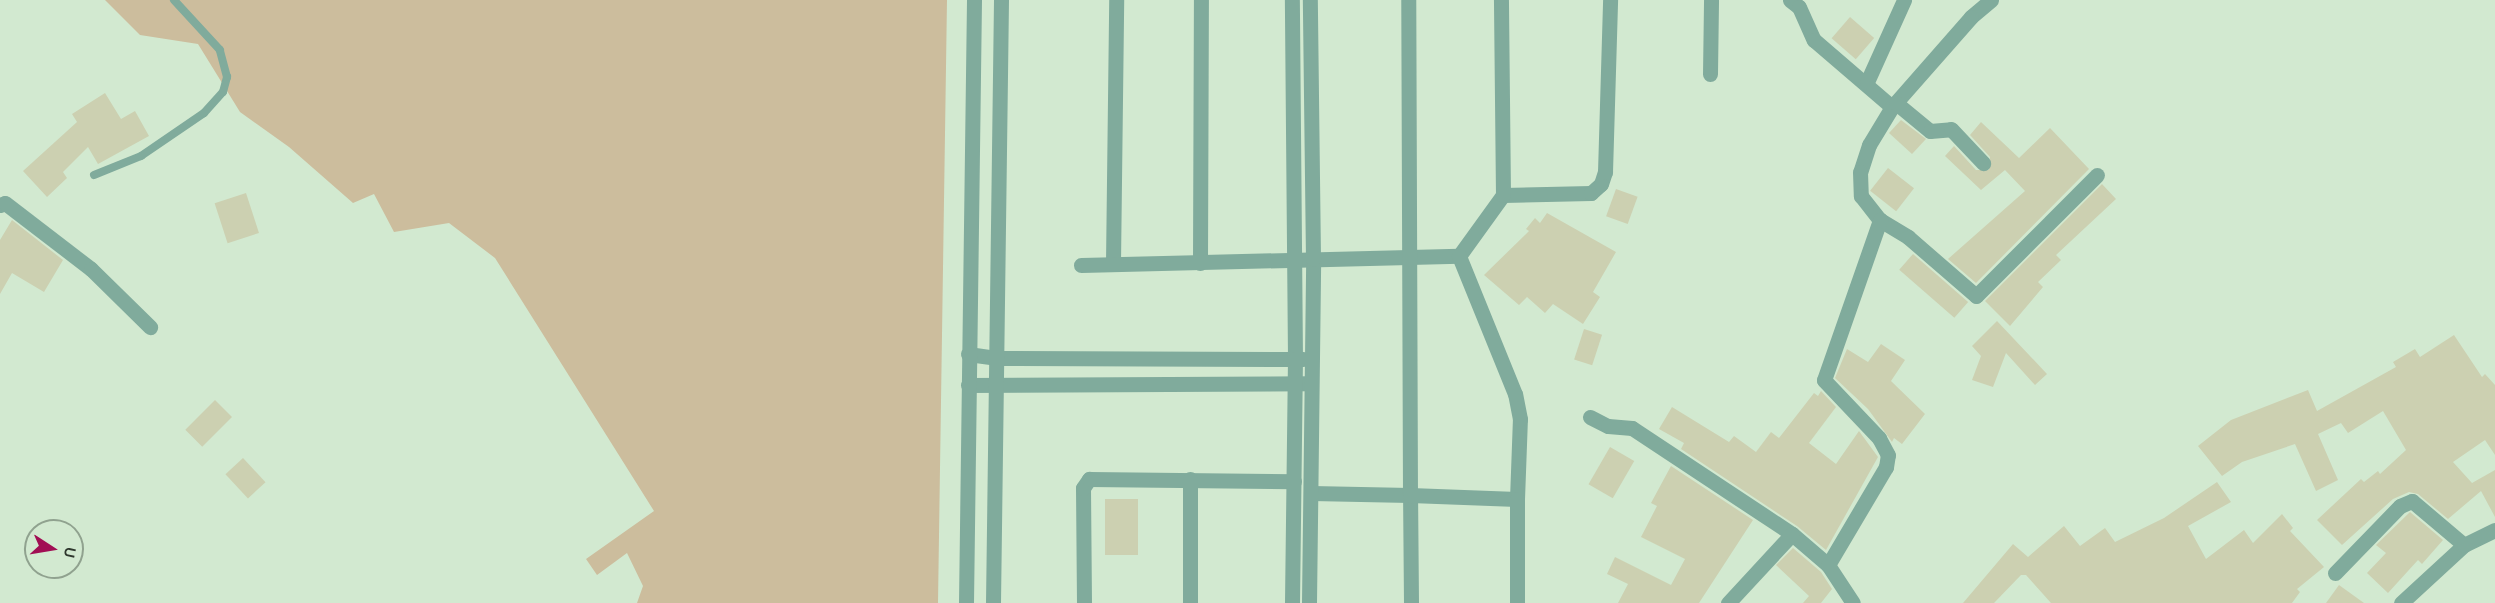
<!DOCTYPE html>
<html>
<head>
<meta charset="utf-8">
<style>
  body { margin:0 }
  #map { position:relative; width:2495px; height:603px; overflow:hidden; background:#d2e9d0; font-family:Karla,sans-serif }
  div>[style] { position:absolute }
  .green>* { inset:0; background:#ccbd9d }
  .building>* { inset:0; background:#ccd0b1; transform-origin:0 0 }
  .service>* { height:8px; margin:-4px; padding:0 4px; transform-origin:4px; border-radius:4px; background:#80ab9c }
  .minor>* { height:15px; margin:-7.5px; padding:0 7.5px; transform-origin:7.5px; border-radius:7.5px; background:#80ab9c }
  span { translate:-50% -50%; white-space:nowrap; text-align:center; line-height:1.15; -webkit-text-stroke:6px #d2e9d0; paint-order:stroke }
  .north { position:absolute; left:24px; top:519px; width:60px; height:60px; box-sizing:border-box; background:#d2e9d0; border:2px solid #90a28f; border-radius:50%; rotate:102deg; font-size:16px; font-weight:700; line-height:24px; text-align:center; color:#2e372d }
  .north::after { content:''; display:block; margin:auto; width:21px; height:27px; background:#a10e54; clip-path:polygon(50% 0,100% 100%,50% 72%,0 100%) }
</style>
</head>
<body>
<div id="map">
  <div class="green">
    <div style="clip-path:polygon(105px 0,947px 0,938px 603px,637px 603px,643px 586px,627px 553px,597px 575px,586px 559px,654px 511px,495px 258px,449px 223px,394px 232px,374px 194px,353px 203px,289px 147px,240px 112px,198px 44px,140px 35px)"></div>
  </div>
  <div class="building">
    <div style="left:1850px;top:17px;width:32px;height:28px;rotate:41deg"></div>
    <div style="clip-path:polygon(105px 93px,121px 119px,135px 111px,149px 136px,98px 164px,88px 147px,63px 172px,67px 178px,47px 197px,23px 171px,77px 122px,72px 114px)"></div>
    <div style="clip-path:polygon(1901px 120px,1926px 139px,1912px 154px,1889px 133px)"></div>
    <div style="clip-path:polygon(1981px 122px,2019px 158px,2050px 128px,2089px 169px,1976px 283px,1948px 259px,2025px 191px,2005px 170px,1981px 190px,1945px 156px,1954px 146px,1976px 170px,1989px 170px,1990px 157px,1970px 135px)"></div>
    <div style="left:1888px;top:168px;width:33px;height:29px;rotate:38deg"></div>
    <div style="clip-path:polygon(2102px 184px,2116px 199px,2056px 255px,2061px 260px,2038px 282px,2043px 287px,2010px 326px,1985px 301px)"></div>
    <div style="left:1616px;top:189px;width:23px;height:29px;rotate:20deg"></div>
    <div style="left:246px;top:193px;width:42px;height:33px;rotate:72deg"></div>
    <div style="clip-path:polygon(1547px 213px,1616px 252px,1593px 292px,1600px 297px,1583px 324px,1553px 304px,1545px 313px,1527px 297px,1519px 305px,1484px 275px,1529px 231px,1526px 229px,1535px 218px,1540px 223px)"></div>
    <div style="clip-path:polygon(12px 220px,63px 260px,44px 292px,12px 273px,0 294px,0 240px)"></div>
    <div style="left:1913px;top:254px;width:73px;height:21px;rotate:41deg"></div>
    <div style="clip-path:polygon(1997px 321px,2047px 374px,2035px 385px,2006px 353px,1993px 387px,1972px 380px,1981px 356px,1972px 346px)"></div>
    <div style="left:1584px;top:329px;width:19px;height:32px;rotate:18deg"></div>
    <div style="clip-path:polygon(2454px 335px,2482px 377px,2485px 374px,2495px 385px,2495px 455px,2485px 440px,2453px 462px,2472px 483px,2495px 470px,2495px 517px,2481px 491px,2448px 519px,2418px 494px,2409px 492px,2393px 499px,2342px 545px,2317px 520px,2361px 479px,2364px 482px,2378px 471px,2380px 474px,2406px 450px,2383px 411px,2348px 433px,2341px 423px,2318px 434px,2338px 480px,2316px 491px,2295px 444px,2242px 462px,2222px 476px,2198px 446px,2231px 420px,2308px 390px,2317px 411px,2396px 367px,2393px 362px,2415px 349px,2420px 357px)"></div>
    <div style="clip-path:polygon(1881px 344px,1905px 360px,1891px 381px,1925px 414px,1902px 444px,1894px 438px,1892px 442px,1868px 409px,1835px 378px,1847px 349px,1868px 362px)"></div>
    <div style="clip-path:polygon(1821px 391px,1836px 407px,1809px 443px,1836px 464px,1859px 431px,1878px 457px,1826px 550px,1797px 526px,1681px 449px,1684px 443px,1659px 429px,1672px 407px,1729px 442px,1734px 436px,1756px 452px,1771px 432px,1779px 438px,1814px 393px,1818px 396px)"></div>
    <div style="left:215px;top:400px;width:24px;height:42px;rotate:45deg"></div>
    <div style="left:1610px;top:447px;width:28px;height:43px;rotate:30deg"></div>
    <div style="left:243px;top:458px;width:33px;height:24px;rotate:47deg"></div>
    <div style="clip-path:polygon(1671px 466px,1753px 520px,1699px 603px,1618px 603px,1628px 584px,1607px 574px,1615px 557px,1671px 585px,1685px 559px,1641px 537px,1657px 506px,1651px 503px)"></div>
    <div style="clip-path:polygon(2217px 482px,2231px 502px,2188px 526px,2206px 559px,2244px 530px,2253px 543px,2282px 514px,2293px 528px,2290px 531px,2324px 567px,2297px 589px,2300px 592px,2292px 603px,2051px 603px,2026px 575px,2021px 575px,1994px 603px,1963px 603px,2013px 544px,2028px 557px,2064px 526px,2080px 546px,2105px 528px,2115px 542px,2164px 518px)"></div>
    <div style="left:1105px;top:499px;width:33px;height:56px"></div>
    <div style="clip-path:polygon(2410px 512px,2443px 540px,2422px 564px,2418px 560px,2388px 593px,2367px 573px,2386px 553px,2376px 545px)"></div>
    <div style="clip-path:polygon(1793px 548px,1821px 572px,1832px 589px,1821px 603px,1803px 603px,1809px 596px,1776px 565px)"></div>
    <div style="clip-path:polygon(2339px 585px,2364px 603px,2326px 603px)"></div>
  </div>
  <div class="service">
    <div style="left:94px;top:175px;width:51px;rotate:-22deg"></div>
    <div style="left:141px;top:156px;width:76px;rotate:-34.3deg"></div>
    <div style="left:204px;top:113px;width:28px;rotate:-48deg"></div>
    <div style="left:223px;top:92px;width:16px;rotate:-75deg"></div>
    <div style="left:227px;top:77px;width:28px;rotate:-105deg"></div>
    <div style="left:220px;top:50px;width:68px;rotate:-132.6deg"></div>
  </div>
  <div class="minor">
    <div style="left:1790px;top:0;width:11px;rotate:38deg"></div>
    <div style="left:1799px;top:7px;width:36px;rotate:66deg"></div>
    <div style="left:1814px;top:40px;width:103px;rotate:40.7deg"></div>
    <div style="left:1991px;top:0;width:26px;rotate:140deg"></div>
    <div style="left:1971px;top:17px;width:120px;rotate:131.3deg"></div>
    <div style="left:1892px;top:107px;width:44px;rotate:121.2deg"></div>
    <div style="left:1869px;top:145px;width:28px;rotate:108deg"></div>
    <div style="left:1860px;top:172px;width:24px;rotate:88deg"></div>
    <div style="left:1861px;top:196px;width:31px;rotate:52deg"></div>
    <div style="left:1880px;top:220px;width:33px;rotate:31deg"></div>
    <div style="left:1908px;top:237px;width:90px;rotate:40.9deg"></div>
    <div style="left:1976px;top:296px;width:171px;rotate:-45deg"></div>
    <div style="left:1710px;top:74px;width:74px;rotate:-89.2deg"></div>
    <div style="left:1867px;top:82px;width:90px;rotate:-65.7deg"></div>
    <div style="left:1896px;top:103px;width:44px;rotate:39.5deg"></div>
    <div style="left:1930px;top:131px;width:21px;rotate:-5deg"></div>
    <div style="left:1951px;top:129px;width:47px;rotate:46.7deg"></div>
    <div style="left:1503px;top:195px;width:88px;rotate:-1.3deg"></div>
    <div style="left:1591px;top:193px;width:13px;rotate:-42deg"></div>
    <div style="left:1601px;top:184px;width:13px;rotate:-72deg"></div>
    <div style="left:1605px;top:172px;width:172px;rotate:-88.3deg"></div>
    <div style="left:0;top:205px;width:5px;rotate:-22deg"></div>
    <div style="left:5px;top:203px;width:108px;rotate:37.5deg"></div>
    <div style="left:91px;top:269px;width:83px;rotate:44.5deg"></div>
    <div style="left:1113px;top:263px;width:263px;rotate:-89.3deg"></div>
    <div style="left:1200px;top:263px;width:263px;rotate:-89.8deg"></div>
    <div style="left:1081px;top:265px;width:378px;rotate:-1.4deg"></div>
    <div style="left:1459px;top:256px;width:75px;rotate:-54.2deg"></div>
    <div style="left:1503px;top:195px;width:195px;rotate:-90.6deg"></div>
    <div style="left:968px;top:354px;width:30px;rotate:8deg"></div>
    <div style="left:998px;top:358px;width:297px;rotate:0.2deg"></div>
    <div style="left:1295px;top:359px;width:359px;rotate:-90.5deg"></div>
    <div style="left:968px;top:385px;width:343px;rotate:-0.3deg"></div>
    <div style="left:1590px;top:417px;width:20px;rotate:27deg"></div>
    <div style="left:1608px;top:426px;width:24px;rotate:5deg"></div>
    <div style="left:1632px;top:428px;width:192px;rotate:33.5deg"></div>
    <div style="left:1792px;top:534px;width:48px;rotate:40.7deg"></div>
    <div style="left:1828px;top:565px;width:45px;rotate:56.7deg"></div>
    <div style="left:1311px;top:493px;width:99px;rotate:1.2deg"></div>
    <div style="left:1410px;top:495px;width:495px;rotate:-90.2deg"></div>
    <div style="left:1828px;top:565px;width:114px;rotate:-59.4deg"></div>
    <div style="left:1886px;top:467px;width:12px;rotate:-81deg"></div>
    <div style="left:1888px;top:455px;width:19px;rotate:-118deg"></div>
    <div style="left:1879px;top:438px;width:80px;rotate:-133.5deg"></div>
    <div style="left:1824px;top:380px;width:170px;rotate:-70.7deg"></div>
    <div style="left:2335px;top:573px;width:93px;rotate:-45.9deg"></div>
    <div style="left:2400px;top:506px;width:13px;rotate:-23deg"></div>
    <div style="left:2412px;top:501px;width:68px;rotate:40.2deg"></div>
    <div style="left:966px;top:603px;width:603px;rotate:-89.24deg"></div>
    <div style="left:993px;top:603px;width:603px;rotate:-89.24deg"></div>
    <div style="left:1084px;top:603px;width:115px;rotate:-90.5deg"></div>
    <div style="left:1083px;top:488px;width:11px;rotate:-56deg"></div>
    <div style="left:1089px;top:479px;width:205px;rotate:0.6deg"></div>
    <div style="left:1190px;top:603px;width:124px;rotate:-90deg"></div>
    <div style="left:1292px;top:603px;width:244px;rotate:-89.3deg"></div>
    <div style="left:1295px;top:359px;width:8px"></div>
    <div style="left:1309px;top:603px;width:344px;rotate:-89.3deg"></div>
    <div style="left:1313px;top:259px;width:259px;rotate:-90.7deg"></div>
    <div style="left:1411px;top:603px;width:108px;rotate:-90.5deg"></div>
    <div style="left:1410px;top:495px;width:107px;rotate:2.1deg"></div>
    <div style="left:1517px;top:499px;width:80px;rotate:-87.9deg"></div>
    <div style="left:1520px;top:419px;width:25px;rotate:-101deg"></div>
    <div style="left:1515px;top:394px;width:149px;rotate:-112.1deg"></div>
    <div style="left:1517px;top:603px;width:104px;rotate:-90deg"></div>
    <div style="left:1728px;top:603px;width:94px;rotate:-47.2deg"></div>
    <div style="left:2401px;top:603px;width:86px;rotate:-42.6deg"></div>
    <div style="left:2464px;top:545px;width:34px;rotate:-26deg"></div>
  </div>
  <div class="north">U</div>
</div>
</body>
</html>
